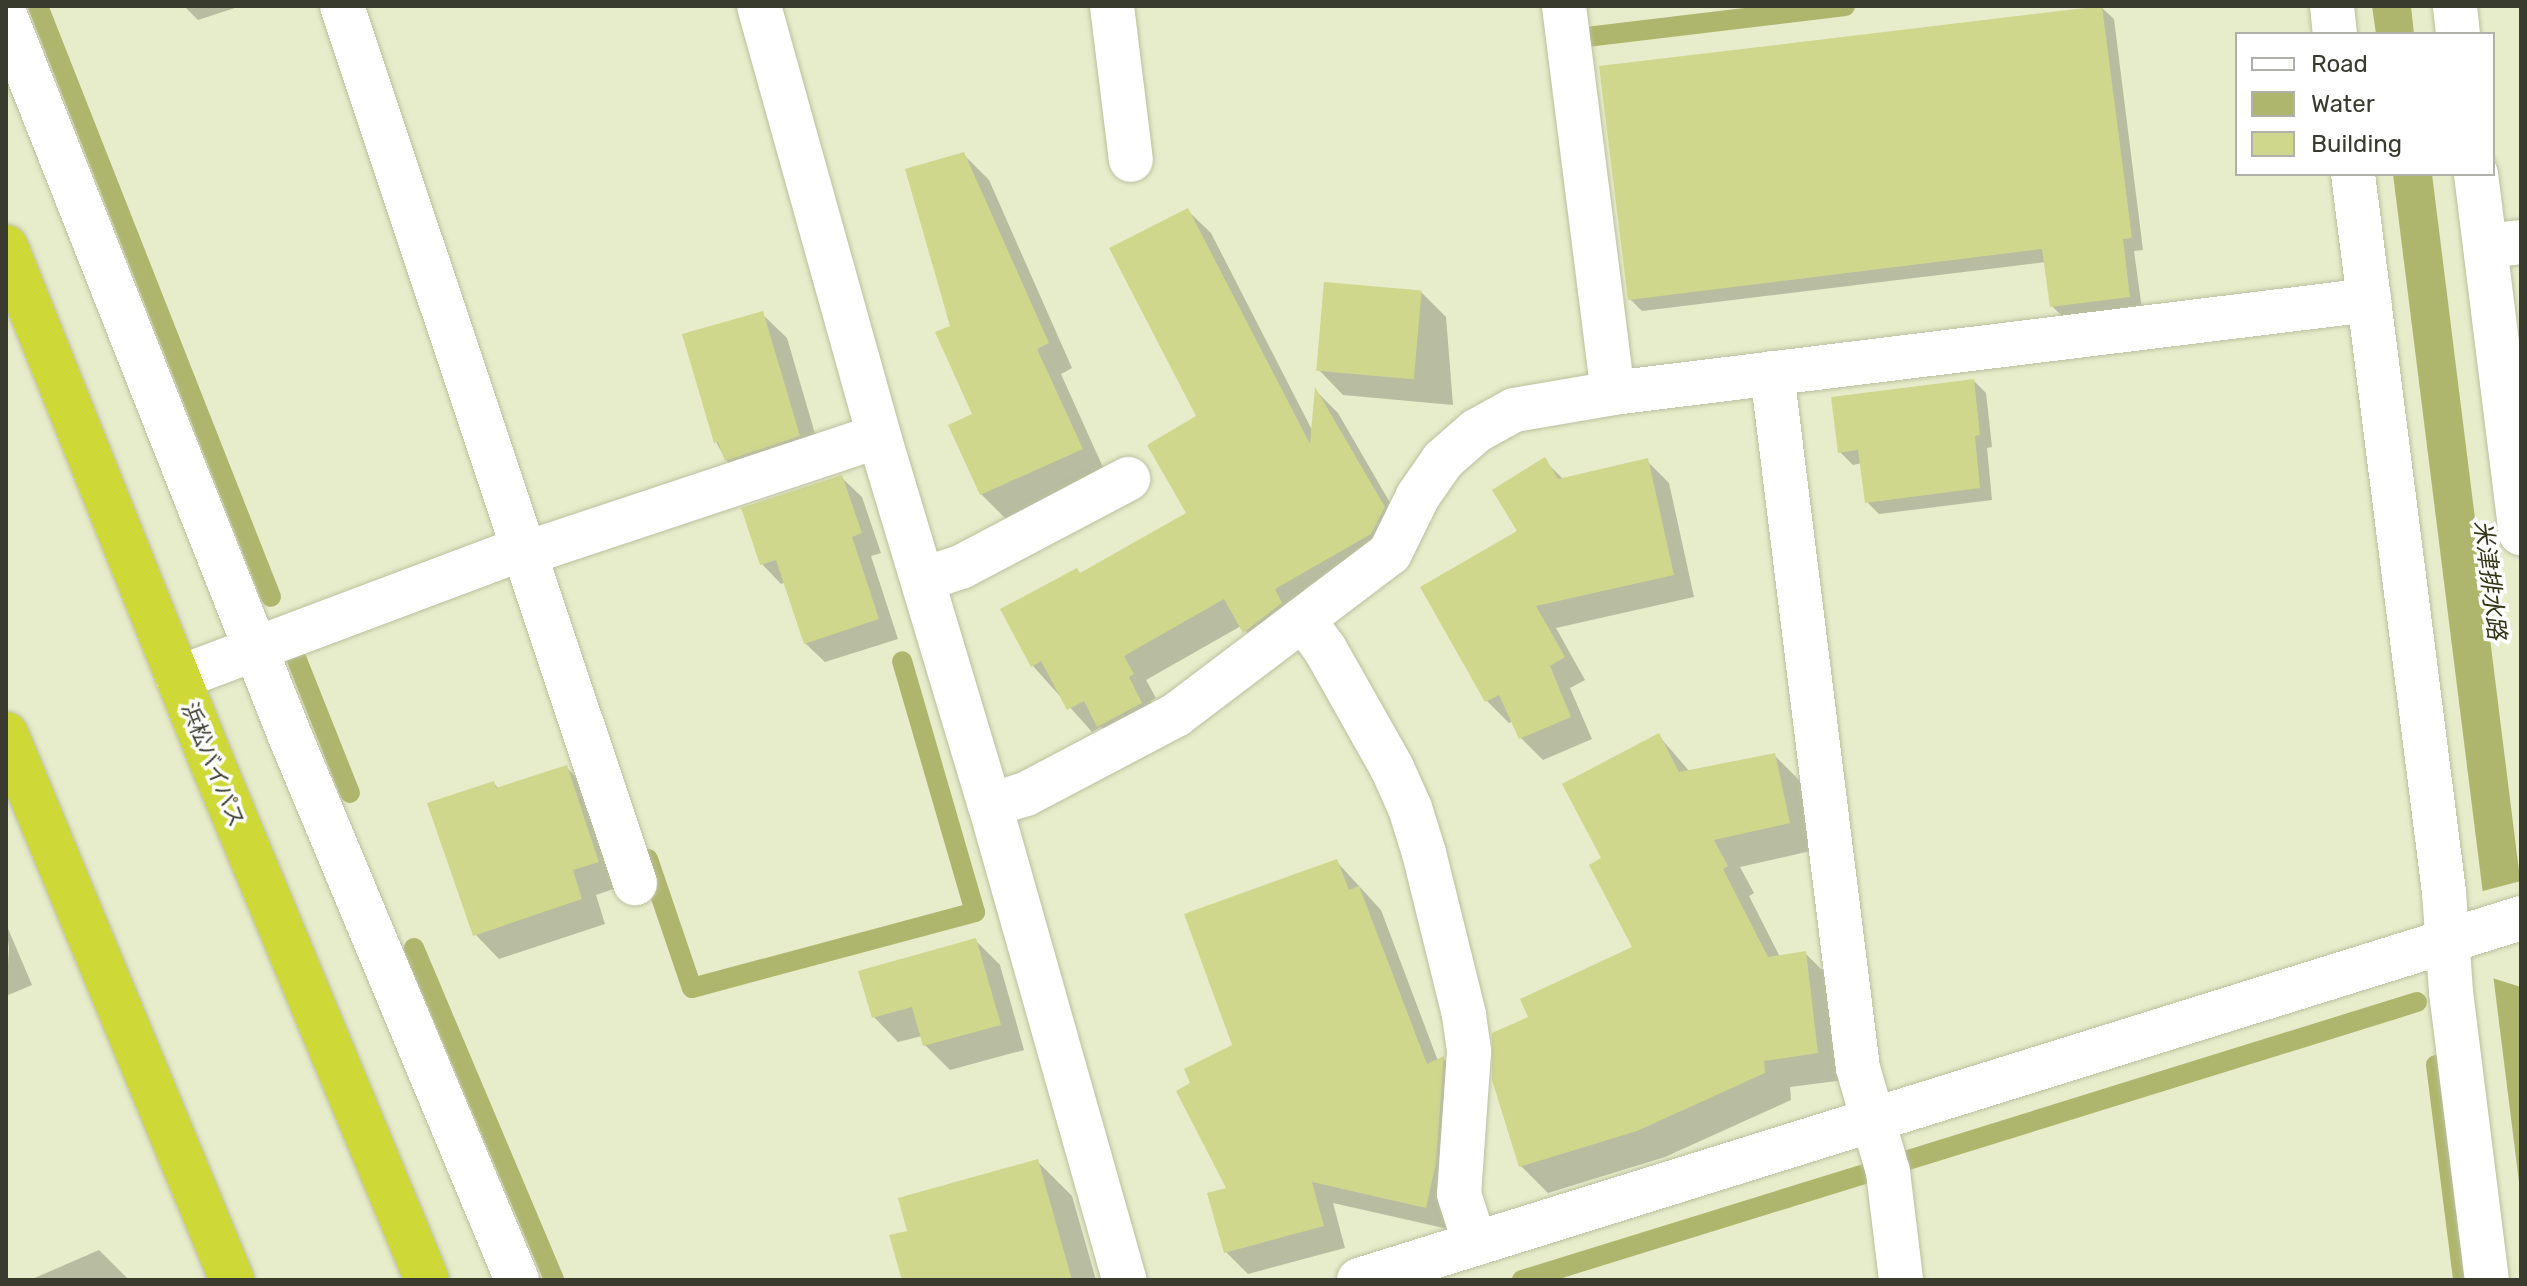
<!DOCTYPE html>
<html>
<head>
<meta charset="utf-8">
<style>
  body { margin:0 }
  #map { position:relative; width:2527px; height:1286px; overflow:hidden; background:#e7ecca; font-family:Rubik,"Noto Sans JP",sans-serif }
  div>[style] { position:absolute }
  .water>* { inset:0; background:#aeb66d }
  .pier>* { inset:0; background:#e7ecca }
  .shadow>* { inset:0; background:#0003 }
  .stream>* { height:20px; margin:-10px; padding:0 10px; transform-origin:10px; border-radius:10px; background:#aeb66d }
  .building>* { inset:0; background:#cfd78d; transform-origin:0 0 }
  .roads { filter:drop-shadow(0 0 2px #bbc09f) drop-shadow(0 0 2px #bbc09f) }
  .minor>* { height:44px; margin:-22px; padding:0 22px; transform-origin:22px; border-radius:22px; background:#fff }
  .highway>* { height:44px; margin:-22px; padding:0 22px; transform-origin:22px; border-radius:22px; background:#ced938 }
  span { translate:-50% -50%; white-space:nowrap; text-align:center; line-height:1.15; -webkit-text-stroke:7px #fff; paint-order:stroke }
  .street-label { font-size:22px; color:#393b2e }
  .water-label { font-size:24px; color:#333616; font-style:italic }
  .frame { position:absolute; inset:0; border:8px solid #393b2e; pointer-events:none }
  .legend { position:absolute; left:2235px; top:32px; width:260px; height:144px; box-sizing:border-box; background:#fff; border:2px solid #b0b1ab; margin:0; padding:10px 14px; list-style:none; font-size:24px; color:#393b2e }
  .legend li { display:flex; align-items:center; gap:16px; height:40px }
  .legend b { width:40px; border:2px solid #b0b1ab }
</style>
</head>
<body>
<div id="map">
  <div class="water">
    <div style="clip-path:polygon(2372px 6px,2411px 6px,2414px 34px,2376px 34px)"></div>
    <div style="clip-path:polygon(2393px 174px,2432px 174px,2521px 887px,2521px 1198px)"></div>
  </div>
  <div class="pier">
    <div style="clip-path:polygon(2521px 881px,2521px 987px,2489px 977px,2479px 892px)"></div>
  </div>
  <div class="shadow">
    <div style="clip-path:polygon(184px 6px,241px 6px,198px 20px)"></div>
    <div style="clip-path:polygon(2101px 7px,2114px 19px,2143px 250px,2134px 251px,2142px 309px,2064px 318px,2052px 306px,2046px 262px,1642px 311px,1630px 299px)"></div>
    <div style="clip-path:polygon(964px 155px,989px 180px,1072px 368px,1061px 374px,1106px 474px,1006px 519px,981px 494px,974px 415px,952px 327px)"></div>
    <div style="clip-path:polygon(1187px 210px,1211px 233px,1313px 432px,1317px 392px,1338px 413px,1407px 532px,1268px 655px,1241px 626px,1146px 680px,1156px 698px,1151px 701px,1164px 727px,1122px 749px,1101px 727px,1092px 732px,1033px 666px,1081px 575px,1189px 514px,1198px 417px)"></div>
    <div style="clip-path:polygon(1421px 292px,1446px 317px,1453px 405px,1343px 395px,1319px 370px)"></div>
    <div style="clip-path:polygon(762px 314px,787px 338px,823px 461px,751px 485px,726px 460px,716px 442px)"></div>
    <div style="clip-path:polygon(1974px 381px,1986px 393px,1992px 447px,1987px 448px,1992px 500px,1879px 514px,1867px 502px,1862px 463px,1853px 465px,1840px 452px)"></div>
    <div style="clip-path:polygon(1544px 460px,1564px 480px,1647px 461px,1669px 483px,1694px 597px,1556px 628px,1585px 680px,1570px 688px,1592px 739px,1543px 760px,1521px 738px,1513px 721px,1509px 723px,1487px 701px,1422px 587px,1520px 532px)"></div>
    <div style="clip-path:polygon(842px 478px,862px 497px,881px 553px,871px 556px,898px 639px,825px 662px,805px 643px,786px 582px,781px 584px,762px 564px)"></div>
    <div style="clip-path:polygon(1659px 736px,1690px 772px,1774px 755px,1801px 782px,1815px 850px,1740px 867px,1754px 893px,1749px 896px,1780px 957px,1805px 953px,1832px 980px,1844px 1080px,1790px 1087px,1791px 1100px,1665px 1157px,1548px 1193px,1521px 1166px,1531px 1018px,1635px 948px,1604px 859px)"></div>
    <div style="clip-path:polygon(566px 767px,591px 792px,622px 886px,596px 895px,605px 924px,499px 959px,475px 934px,494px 783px,499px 789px)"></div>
    <div style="clip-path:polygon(1336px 861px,1381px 910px,1438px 1061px,1443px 1058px,1465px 1080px,1448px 1229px,1333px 1203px,1345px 1248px,1248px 1274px,1226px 1252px,1229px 1189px,1193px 1084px,1234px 1046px)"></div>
    <div style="clip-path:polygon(6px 924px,32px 985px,6px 996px,9px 948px)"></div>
    <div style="clip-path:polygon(975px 940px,1000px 965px,1024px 1050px,950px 1070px,925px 1045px,922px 1036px,898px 1042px,874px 1017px)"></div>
    <div style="clip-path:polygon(1037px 1161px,1072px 1196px,1096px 1280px,904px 1280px,910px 1232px)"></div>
    <div style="clip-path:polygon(99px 1250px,129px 1280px,30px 1280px)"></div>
  </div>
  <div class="stream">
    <div style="left:38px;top:6px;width:635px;rotate:68.48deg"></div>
    <div style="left:1578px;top:38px;width:269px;rotate:-6.8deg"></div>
    <div style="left:297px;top:660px;width:143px;rotate:68.3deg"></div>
    <div style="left:648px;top:859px;width:136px;rotate:71.2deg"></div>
    <div style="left:692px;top:988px;width:293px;rotate:-15deg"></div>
    <div style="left:975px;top:912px;width:261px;rotate:-106.2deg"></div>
    <div style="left:414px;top:948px;width:360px;rotate:67.1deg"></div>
    <div style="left:2436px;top:1065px;width:217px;rotate:82.8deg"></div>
    <div style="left:1905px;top:1161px;width:536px;rotate:-17.25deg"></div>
    <div style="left:1522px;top:1280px;width:372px;rotate:-17.2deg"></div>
  </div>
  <div class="building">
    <div style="clip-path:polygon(2102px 6px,2132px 238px,2123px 239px,2130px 297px,2050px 307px,2042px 249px,1628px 300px,1599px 66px)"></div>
    <div style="clip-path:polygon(964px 152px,1049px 343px,1037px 349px,1083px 449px,980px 495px,948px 425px,972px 414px,935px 332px,950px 326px,905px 169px)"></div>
    <div style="clip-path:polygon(1188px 208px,1310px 444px,1315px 387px,1385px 507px,1371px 534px,1275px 589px,1282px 603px,1243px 633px,1224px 599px,1124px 656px,1134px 674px,1129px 677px,1142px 703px,1097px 727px,1084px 701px,1067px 710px,1041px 661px,1031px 667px,1000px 609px,1077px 568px,1080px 573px,1186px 513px,1147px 445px,1196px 416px,1109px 248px)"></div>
    <div style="left:1324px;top:282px;width:98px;height:89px;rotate:5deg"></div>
    <div style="clip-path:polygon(763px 311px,800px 436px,725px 461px,718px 442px,714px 443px,682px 334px)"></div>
    <div style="clip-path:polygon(1974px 379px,1980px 435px,1975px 436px,1980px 488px,1865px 503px,1858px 450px,1838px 453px,1831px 397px)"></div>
    <div style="clip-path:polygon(1545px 457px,1558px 479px,1648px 458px,1674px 575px,1536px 606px,1565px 657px,1550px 666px,1571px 717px,1519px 739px,1499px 695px,1485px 702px,1420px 587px,1517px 531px,1492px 490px)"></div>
    <div style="clip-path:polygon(842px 475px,862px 533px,852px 537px,879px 619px,804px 644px,776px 560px,760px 565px,741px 508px)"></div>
    <div style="clip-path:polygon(1659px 733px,1679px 772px,1775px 753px,1790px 823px,1714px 840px,1728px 866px,1723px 869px,1768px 957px,1806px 951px,1818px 1053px,1764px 1061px,1765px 1073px,1637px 1131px,1519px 1167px,1492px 1080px,1492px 1033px,1528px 1017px,1520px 999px,1632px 947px,1589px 865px,1601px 858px,1562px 784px)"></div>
    <div style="clip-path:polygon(567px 765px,599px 862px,573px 870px,582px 899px,473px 936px,427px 803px,494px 781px,496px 788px)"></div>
    <div style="clip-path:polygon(1337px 859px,1349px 890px,1359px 886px,1427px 1064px,1444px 1056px,1436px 1163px,1426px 1208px,1312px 1182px,1324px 1226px,1224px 1253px,1207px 1193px,1226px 1188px,1176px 1091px,1190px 1083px,1184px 1069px,1232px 1045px,1184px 914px)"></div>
    <div style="clip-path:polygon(976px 938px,1001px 1025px,923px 1046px,912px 1007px,872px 1018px,858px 971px)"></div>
    <div style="clip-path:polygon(1038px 1159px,1072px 1280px,902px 1280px,889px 1235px,907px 1231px,898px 1198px)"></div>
  </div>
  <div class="roads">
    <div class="minor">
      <div style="left:342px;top:6px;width:925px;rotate:71.53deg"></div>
      <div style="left:759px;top:6px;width:446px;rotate:74.4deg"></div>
      <div style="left:879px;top:436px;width:385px;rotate:73.3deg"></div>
      <div style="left:990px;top:805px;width:494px;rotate:74.2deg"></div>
      <div style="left:1112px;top:6px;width:155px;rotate:83deg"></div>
      <div style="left:1564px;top:6px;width:390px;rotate:82.8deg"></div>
      <div style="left:2332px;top:6px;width:28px;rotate:84deg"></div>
      <div style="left:2455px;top:6px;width:28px;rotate:84deg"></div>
      <div style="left:6px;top:18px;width:772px;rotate:68.42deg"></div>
      <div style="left:290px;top:736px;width:589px;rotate:67.35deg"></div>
      <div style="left:2353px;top:174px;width:724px;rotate:82.78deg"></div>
      <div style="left:2444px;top:892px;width:100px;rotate:86deg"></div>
      <div style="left:2451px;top:992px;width:290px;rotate:82.9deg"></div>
      <div style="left:2476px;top:174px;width:362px;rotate:82.9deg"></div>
      <div style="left:2485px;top:246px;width:36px;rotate:-6deg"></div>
      <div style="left:1772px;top:373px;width:700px;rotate:82.95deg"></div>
      <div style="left:1858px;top:1068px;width:108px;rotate:73.9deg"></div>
      <div style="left:1888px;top:1172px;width:109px;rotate:83.1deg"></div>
      <div style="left:924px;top:579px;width:39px;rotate:-18deg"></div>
      <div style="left:961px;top:567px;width:189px;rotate:-27.8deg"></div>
      <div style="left:1303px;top:619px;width:37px;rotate:54deg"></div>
      <div style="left:1325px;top:649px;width:137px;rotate:60.6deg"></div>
      <div style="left:1392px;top:768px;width:44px;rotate:65.8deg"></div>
      <div style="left:1410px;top:808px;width:47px;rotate:72.7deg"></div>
      <div style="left:1424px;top:853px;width:167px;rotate:76.1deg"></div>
      <div style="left:1464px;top:1015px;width:37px;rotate:82deg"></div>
      <div style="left:1469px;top:1052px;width:142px;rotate:94deg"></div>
      <div style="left:1459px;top:1194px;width:52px;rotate:72.3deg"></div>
      <div style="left:178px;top:678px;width:355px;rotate:-20.6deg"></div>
      <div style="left:510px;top:553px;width:29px;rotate:-8deg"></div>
      <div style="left:539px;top:549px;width:358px;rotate:-18.4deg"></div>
      <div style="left:990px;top:805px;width:38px;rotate:-17deg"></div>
      <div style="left:1026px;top:794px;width:170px;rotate:-27.8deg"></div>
      <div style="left:1176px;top:715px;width:268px;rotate:-37.1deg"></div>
      <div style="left:1390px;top:553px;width:64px;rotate:-63.8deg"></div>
      <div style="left:1418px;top:496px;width:44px;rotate:-55.2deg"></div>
      <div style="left:1443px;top:460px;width:44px;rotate:-41.3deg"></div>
      <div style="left:1476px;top:431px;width:43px;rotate:-28.9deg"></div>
      <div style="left:1514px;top:410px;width:100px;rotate:-9.7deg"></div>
      <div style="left:1613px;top:393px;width:762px;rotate:-7.01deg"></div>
      <div style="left:1359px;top:1280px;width:1217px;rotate:-17.3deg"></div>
    </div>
    <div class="highway">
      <div style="left:6px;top:247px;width:560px;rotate:68.2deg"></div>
      <div style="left:214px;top:767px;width:555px;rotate:67.45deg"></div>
      <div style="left:6px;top:734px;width:591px;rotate:67.51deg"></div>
    </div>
  </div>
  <div class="street-label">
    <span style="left:213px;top:765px;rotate:68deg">浜松バイパス</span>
  </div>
  <div class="water-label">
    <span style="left:2489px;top:580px;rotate:83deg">米津排水路</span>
  </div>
  <div class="frame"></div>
  <ul class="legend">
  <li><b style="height:10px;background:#fff"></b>Road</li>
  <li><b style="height:22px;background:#aeb66d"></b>Water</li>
  <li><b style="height:22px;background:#cfd78d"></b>Building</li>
  </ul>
</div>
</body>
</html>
